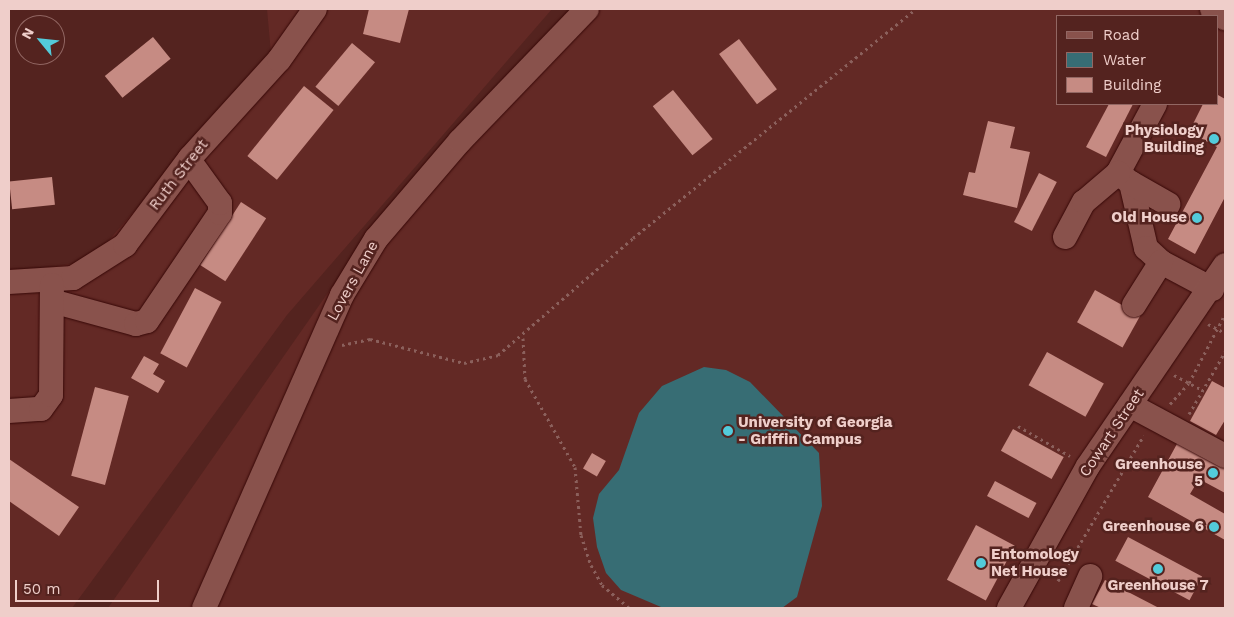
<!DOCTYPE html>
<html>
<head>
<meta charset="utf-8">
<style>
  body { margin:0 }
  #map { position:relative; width:1234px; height:617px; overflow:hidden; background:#54231f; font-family:"Work Sans",sans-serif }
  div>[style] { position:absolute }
  .built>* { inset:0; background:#632925 }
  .water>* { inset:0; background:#376d74 }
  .building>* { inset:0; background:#c68b83; transform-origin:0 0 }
  .path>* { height:3px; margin-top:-1.5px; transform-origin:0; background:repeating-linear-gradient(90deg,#8b605c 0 2.5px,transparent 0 6.5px) }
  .roads { filter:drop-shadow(0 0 1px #370807) drop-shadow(0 0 1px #370807) }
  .minor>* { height:24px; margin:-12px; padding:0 12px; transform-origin:12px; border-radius:12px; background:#89524c }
  .dots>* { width:14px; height:14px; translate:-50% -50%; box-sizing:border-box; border:2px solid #54231f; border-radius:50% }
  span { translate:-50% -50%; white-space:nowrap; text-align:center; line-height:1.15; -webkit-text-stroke:5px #54231f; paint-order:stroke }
  .poi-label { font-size:15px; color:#efceca; font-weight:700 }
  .right { translate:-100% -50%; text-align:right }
  .left { translate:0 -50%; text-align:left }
  .street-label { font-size:15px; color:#efceca }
  .frame { position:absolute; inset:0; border:10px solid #efceca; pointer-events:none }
  .legend { position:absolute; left:1056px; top:15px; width:162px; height:90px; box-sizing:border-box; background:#54231f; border:1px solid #926763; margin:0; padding:6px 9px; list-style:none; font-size:15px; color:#efceca }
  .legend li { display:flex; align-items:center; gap:10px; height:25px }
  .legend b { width:25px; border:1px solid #926763 }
  .north { position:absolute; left:15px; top:15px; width:50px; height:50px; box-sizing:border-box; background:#54231f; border:1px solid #926763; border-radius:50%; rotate:298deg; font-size:14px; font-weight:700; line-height:20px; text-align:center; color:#efceca }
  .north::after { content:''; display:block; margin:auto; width:18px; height:22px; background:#53cbda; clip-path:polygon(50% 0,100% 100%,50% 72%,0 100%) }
  .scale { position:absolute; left:15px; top:580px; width:144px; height:22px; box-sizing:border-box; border:2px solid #efceca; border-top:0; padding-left:6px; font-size:15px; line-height:18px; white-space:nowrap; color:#efceca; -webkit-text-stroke:4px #54231f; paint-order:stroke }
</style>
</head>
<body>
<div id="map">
  <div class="built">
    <div style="clip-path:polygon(267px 9px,552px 9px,287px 315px,72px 608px,9px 608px,9px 273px,91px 261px,271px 53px)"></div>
    <div style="clip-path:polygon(evenodd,574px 9px,1225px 9px,1225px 608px,108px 608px,355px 254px,427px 163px,574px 9px,1058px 16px,1218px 16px,1218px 104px,1058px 104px,1058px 16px)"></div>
  </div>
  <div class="water">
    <div style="clip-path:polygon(704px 367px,726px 370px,750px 382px,819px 453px,822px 506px,797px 597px,782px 608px,661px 607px,621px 590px,606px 573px,597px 547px,593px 518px,599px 494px,619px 470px,639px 413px,662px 386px)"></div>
  </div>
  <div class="building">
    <div style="clip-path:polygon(369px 9px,409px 9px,400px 43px,363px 34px)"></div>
    <div style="left:153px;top:37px;width:28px;height:62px;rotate:51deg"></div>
    <div style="left:739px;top:39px;width:63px;height:25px;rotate:53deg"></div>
    <div style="left:352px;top:43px;width:30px;height:57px;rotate:40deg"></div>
    <div style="left:304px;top:86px;width:38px;height:90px;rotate:39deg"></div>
    <div style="left:673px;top:90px;width:63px;height:26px;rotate:51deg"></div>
    <div style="clip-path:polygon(1218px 95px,1225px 99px,1225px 197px,1195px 254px,1168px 239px,1217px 147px,1189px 132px,1203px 104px,1218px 104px)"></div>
    <div style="clip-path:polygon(1109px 104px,1133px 104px,1106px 157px,1086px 147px)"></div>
    <div style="clip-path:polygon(988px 121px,1015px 127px,1010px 148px,1030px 152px,1017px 208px,963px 195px,969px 172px,975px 173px)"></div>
    <div style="left:1039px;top:173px;width:20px;height:55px;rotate:27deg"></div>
    <div style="left:52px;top:177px;width:28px;height:43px;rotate:84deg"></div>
    <div style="left:241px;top:202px;width:30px;height:75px;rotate:33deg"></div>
    <div style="left:195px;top:288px;width:30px;height:74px;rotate:28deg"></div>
    <div style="left:1095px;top:290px;width:52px;height:37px;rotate:29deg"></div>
    <div style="left:1047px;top:352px;width:65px;height:38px;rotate:29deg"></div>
    <div style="clip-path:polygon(144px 356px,159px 364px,153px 374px,165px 381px,158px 393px,131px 378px)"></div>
    <div style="clip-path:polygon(1212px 381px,1225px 388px,1225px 420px,1216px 435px,1190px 421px)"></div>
    <div style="left:95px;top:387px;width:35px;height:92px;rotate:15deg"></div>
    <div style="left:1013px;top:429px;width:58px;height:25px;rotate:29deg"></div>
    <div style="clip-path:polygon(1178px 442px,1225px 468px,1225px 493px,1199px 479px,1190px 494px,1225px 514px,1225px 540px,1148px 497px)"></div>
    <div style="left:592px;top:453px;width:16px;height:18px;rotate:30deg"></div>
    <div style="clip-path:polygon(9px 459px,79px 507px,59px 536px,9px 501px)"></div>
    <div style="left:995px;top:481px;width:47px;height:17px;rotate:28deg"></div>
    <div style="left:976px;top:525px;width:44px;height:62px;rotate:28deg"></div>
    <div style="left:1128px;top:537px;width:84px;height:27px;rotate:28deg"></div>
    <div style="clip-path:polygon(1105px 580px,1159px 608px,1101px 608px,1092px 604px)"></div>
  </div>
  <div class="path">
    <div style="left:1208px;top:324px;width:19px;rotate:28deg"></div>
    <div style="left:523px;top:338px;width:41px;rotate:87.2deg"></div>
    <div style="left:525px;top:379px;width:101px;rotate:60.4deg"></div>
    <div style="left:575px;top:467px;width:68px;rotate:85deg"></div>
    <div style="left:581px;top:535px;width:32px;rotate:72deg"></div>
    <div style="left:591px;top:565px;width:23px;rotate:61deg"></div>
    <div style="left:602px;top:585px;width:35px;rotate:40deg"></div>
    <div style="left:342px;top:345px;width:29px;rotate:-12deg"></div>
    <div style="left:370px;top:339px;width:97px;rotate:14.3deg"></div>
    <div style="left:464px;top:363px;width:35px;rotate:-13deg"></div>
    <div style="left:498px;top:355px;width:179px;rotate:-40.9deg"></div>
    <div style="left:633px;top:238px;width:364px;rotate:-39deg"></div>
    <div style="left:1174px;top:375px;width:32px;rotate:28deg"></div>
    <div style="left:1170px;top:404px;width:28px;rotate:-48deg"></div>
    <div style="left:1189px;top:383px;width:78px;rotate:-62.4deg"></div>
    <div style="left:1189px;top:414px;width:72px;rotate:-59.9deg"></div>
    <div style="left:1018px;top:426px;width:60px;rotate:30deg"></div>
    <div style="left:1058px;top:581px;width:169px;rotate:-59.5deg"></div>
  </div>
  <div class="roads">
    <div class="minor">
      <div style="left:1212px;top:9px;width:16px;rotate:35deg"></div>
      <div style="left:1155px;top:104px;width:78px;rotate:118.2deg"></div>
      <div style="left:1118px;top:173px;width:16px;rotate:38deg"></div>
      <div style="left:1131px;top:183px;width:67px;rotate:77deg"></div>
      <div style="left:1146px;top:248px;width:21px;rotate:43deg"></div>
      <div style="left:1161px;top:262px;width:58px;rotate:27.9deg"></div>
      <div style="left:1131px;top:183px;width:43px;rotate:29.6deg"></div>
      <div style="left:1065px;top:237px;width:40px;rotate:-62deg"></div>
      <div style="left:1084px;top:202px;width:45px;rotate:-40.5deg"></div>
      <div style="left:9px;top:282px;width:64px;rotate:-3.6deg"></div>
      <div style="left:73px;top:278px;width:62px;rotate:-32.4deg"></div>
      <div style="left:125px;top:245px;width:109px;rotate:-53.2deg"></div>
      <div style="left:190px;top:158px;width:132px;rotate:-47.8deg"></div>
      <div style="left:279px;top:60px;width:62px;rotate:-54.8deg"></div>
      <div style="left:52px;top:301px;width:87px;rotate:15.3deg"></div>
      <div style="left:136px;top:324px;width:11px;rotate:-15deg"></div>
      <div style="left:147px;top:321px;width:130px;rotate:-55.9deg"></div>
      <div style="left:220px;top:213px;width:10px;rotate:-90deg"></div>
      <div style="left:220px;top:203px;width:53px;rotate:-125.8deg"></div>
      <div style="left:1134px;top:305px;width:51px;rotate:-57.9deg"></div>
      <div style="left:1130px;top:405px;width:108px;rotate:28.2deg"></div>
      <div style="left:9px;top:411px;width:32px;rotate:-4deg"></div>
      <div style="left:41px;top:409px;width:17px;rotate:-54deg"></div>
      <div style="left:51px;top:395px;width:110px;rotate:-89.5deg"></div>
      <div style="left:204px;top:608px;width:342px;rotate:-66.2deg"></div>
      <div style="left:342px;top:295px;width:66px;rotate:-58.7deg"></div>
      <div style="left:376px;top:239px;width:129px;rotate:-49.4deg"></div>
      <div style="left:460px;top:141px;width:183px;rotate:-46.1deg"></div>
      <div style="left:1009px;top:608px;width:162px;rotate:-60.9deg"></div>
      <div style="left:1088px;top:466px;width:243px;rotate:-55.7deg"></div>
      <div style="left:1076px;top:608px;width:35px;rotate:-66deg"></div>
    </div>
  </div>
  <div class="dots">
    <div style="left:1214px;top:139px;background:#53cbda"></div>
    <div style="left:1197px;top:218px;background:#53cbda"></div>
    <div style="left:728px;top:431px;background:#53cbda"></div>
    <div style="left:1213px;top:473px;background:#53cbda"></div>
    <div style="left:1214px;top:527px;background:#53cbda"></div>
    <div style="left:981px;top:563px;background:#53cbda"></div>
    <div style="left:1158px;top:569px;background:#53cbda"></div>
  </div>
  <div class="poi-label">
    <span class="right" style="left:1204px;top:139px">Physiology<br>Building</span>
    <span class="right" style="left:1187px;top:218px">Old House</span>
    <span class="left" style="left:738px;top:431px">University of Georgia<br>- Griffin Campus</span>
    <span class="right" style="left:1203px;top:473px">Greenhouse<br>5</span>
    <span class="right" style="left:1204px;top:527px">Greenhouse 6</span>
    <span class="left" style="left:991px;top:563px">Entomology<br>Net House</span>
    <span style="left:1158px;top:586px">Greenhouse 7</span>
  </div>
  <div class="street-label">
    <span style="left:179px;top:175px;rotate:-52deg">Ruth Street</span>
    <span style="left:353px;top:281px;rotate:-61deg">Lovers Lane</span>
    <span style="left:1112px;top:433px;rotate:-56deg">Cowart Street</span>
  </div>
  <div class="frame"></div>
  <ul class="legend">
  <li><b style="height:6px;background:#89524c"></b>Road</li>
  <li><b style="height:14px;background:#376d74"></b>Water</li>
  <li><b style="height:14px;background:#c68b83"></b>Building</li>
  </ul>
  <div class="north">N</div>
  <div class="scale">50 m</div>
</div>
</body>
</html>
